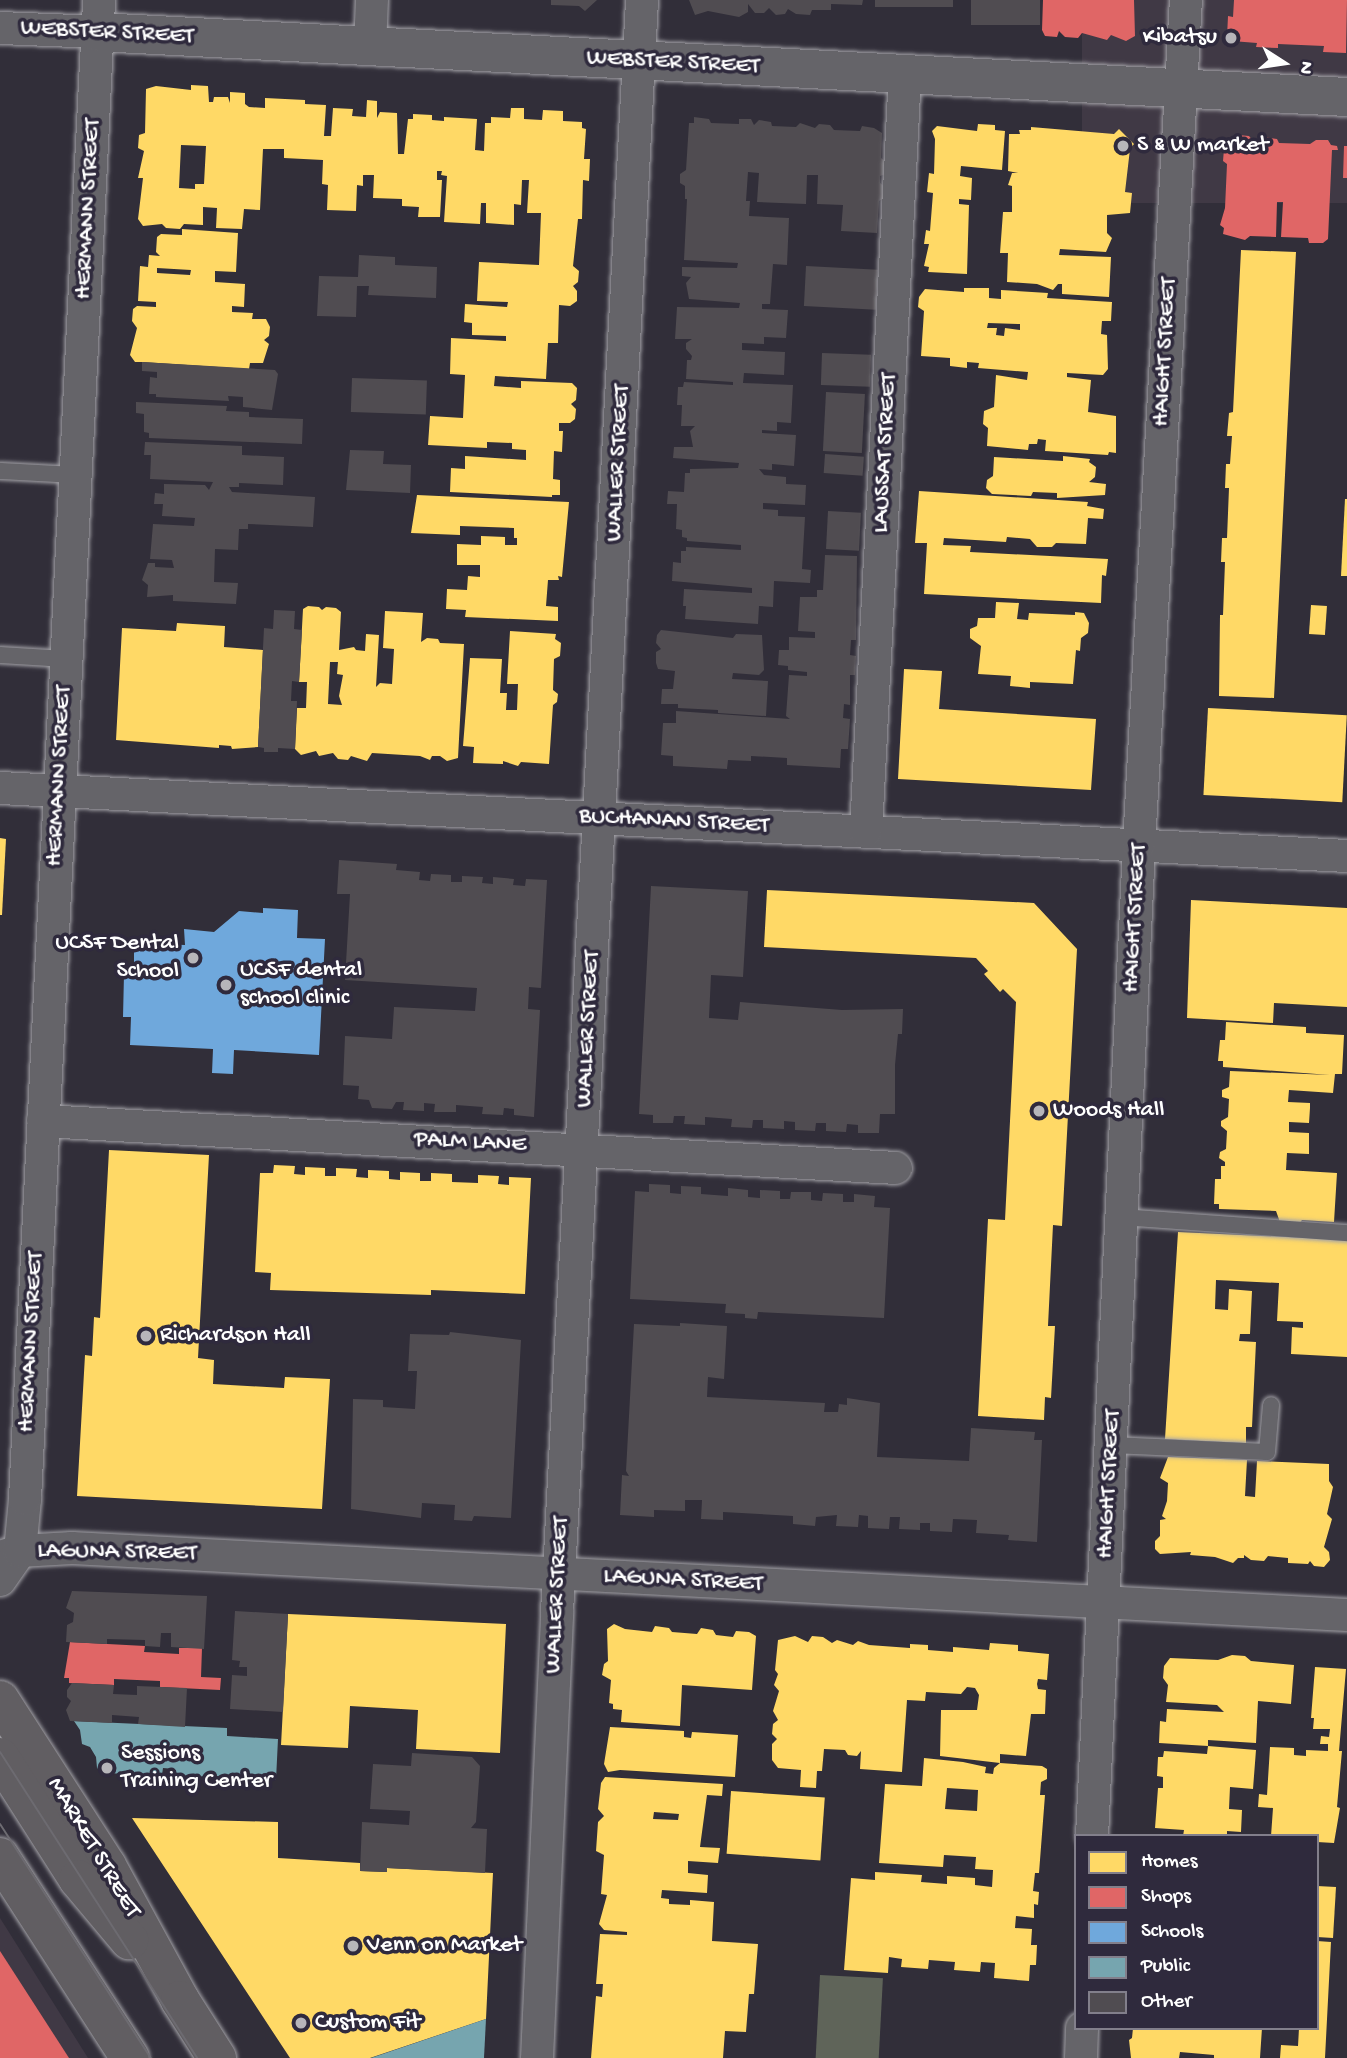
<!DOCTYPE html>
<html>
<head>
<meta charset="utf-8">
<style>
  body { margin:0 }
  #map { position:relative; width:1347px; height:2058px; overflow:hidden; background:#312e39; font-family:"Gochi Hand",sans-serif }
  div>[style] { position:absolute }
  .built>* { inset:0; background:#403945; transform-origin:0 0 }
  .green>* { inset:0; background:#5f6459; transform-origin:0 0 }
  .homes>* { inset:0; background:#ffd966; transform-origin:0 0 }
  .shops>* { inset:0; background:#e06666 }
  .schools>* { inset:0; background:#6fa8dc }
  .public>* { inset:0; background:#76a5af }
  .building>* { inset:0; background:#504c51; transform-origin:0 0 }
  .roads { filter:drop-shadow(0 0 2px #a2a1a6) drop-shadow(0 0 2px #a2a1a6) }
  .lane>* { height:16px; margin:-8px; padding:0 8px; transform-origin:8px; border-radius:8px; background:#656469 }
  .street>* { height:32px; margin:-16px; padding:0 16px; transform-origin:16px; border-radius:16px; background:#656469 }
  .secondary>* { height:38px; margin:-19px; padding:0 19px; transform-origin:19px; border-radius:19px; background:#656469 }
  .primary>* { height:38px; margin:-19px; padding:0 19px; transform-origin:19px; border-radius:19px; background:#615e62 }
  .tram>* { height:2px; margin:-1px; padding:0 1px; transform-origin:1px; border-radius:1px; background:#6d6b71 }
  .dots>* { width:19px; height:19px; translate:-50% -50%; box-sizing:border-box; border:4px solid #2f2a3d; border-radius:50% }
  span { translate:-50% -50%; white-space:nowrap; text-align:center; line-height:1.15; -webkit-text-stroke:7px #2f2a3d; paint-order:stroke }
  .street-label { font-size:24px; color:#fff }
  .poi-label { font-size:24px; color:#fff }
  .right { translate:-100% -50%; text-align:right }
  .left { translate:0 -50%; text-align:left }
  .legend { position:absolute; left:1074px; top:1834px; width:245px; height:196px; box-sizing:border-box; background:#2f2a3d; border:2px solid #827f8b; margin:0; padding:9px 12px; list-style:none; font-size:21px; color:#fff }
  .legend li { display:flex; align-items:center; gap:14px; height:35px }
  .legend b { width:35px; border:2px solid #827f8b }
  .north { position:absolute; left:1249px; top:28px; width:70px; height:70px; -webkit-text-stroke:5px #2f2a3d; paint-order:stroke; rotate:102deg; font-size:19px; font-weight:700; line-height:28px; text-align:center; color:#fff }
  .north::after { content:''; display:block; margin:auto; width:24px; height:32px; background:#fff; clip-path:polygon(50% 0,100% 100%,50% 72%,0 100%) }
</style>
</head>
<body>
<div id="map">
  <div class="built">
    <div style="left:1082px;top:0;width:265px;height:203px"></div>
    <div style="clip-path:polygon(0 1918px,88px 2058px,0 2058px)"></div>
  </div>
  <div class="green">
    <div style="left:820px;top:1975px;width:63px;height:83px;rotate:3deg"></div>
  </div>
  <div class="homes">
    <div style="clip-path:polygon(evenodd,191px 85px,208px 86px,209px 102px,213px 102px,214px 97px,228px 97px,230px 103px,230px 92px,245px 93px,245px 104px,249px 107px,265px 108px,265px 98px,305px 100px,305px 104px,326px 105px,324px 136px,331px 136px,333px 108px,353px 109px,352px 116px,366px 117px,367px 100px,377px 101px,377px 118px,380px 112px,397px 113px,398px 154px,404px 154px,408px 119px,413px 119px,413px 114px,432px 115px,432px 120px,444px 121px,444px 117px,477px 119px,475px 150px,484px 151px,485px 123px,491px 123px,491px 117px,510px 118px,511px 108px,524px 108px,524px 119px,542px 120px,543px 110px,563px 111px,563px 121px,582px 122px,582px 128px,586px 129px,584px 159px,590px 159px,589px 181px,583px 180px,582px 219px,578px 219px,573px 266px,579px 271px,578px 282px,573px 286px,577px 291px,577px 301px,570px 306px,559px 305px,558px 343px,548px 343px,546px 379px,495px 376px,494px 386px,521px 388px,521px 381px,572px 383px,577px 388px,576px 400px,571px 404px,576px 409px,575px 419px,570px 423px,559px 423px,559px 431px,563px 431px,562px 452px,554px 451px,553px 479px,560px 480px,560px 495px,552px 495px,552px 497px,450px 492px,451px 468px,465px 469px,465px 456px,526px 460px,526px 450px,512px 449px,512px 443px,487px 442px,487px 448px,428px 445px,430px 416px,463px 418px,465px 375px,450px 374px,451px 338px,506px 341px,506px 336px,472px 335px,472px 323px,464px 322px,465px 304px,507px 307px,508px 302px,477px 301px,479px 262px,539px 265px,541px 213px,527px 213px,529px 180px,522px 180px,521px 205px,514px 204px,514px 225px,486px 223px,486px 203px,481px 203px,480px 224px,444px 222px,447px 176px,441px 175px,442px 171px,437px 171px,437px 180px,442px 180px,440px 217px,418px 217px,419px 207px,402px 206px,402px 199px,373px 198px,374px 175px,363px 175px,363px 186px,357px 185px,356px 211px,327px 210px,328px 185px,322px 184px,323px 160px,284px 158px,284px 149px,263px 149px,260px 210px,244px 209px,242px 229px,216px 228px,217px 208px,203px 207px,203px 225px,184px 224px,180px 229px,166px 228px,162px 224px,143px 226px,138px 219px,143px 178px,138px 178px,144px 151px,138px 148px,139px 135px,145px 133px,146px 89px,156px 86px,191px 90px,191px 85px,181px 145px,206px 146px,204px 184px,195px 184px,195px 189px,179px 188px,181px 145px)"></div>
    <div style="clip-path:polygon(978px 124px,995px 125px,995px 130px,1005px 131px,1002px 170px,961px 166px,960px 176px,972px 178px,971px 200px,959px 199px,959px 204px,969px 205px,967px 274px,928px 272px,929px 267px,924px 266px,929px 244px,924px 244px,926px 230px,930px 231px,933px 193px,927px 192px,929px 173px,934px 174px,935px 139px,932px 131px,937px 126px,977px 131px)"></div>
    <div style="clip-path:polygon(1031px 127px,1114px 134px,1119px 129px,1134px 144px,1130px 149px,1125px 192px,1132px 193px,1130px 213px,1107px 215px,1107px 233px,1112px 238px,1106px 252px,1060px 249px,1059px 255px,1111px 257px,1109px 297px,1062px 294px,1062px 284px,1058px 284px,1053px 290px,1037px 284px,1007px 282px,1008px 253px,1000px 253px,1003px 212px,1012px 212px,1012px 186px,1008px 185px,1012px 173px,1018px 173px,1008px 171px,1009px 134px,1020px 134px,1019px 130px,1031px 130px)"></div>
    <div style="clip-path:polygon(evenodd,182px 229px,238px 233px,236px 272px,215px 271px,215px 282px,245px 284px,244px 307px,232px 306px,232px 312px,253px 313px,252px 319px,266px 319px,270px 327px,269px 336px,264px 340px,269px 344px,263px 363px,250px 363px,249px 369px,142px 362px,135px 362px,130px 355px,137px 328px,132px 321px,133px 309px,137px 306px,156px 307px,156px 302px,138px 301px,140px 266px,148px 267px,149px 255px,160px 256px,156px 252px,157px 237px,161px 234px,182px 235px,182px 229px,157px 268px,191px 270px,190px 275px,157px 273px,157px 268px)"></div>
    <div style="clip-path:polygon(1241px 250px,1296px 252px,1274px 698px,1219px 696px,1220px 615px,1223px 615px,1225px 562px,1221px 562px,1222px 538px,1227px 538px,1229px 488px,1225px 488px,1226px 464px,1230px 464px,1232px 436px,1227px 436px,1229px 413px,1233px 412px)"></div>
    <div style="clip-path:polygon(evenodd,964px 288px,989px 288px,989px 298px,1001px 299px,1001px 290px,1048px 293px,1047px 298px,1112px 302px,1111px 321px,1102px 321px,1101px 334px,1107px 335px,1108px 369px,1103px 375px,1067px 373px,1067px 377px,1091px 380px,1088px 412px,1116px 416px,1116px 453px,1109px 452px,1108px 455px,1045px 451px,1046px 440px,1038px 439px,1037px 444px,1029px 444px,1028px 450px,987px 446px,988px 428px,983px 424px,984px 411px,994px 407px,996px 375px,1027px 380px,1028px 372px,978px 368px,979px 363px,967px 362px,967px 368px,950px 366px,950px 358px,921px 356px,924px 311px,918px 307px,919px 297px,925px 289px,964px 292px,964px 288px,988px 323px,1020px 324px,1020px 330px,1005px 328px,1004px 336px,996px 335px,997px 328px,987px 328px,988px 323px)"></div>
    <div style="clip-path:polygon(1063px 456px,1090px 459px,1089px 462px,1096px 467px,1095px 477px,1089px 482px,1106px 484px,1105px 495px,1057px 498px,1057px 493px,1033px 492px,1031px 496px,992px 494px,986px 488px,987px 480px,993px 476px,994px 457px,1063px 461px)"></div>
    <div style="clip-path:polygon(919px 491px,1088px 502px,1087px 506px,1104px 509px,1103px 519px,1088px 518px,1086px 544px,1056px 543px,1052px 547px,1037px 547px,1030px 539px,1007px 537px,1006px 542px,944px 538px,943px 545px,971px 546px,970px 552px,1108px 559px,1106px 576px,1102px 575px,1101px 603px,924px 594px,927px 543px,915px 543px)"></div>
    <div style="clip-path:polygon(417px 495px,569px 502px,562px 577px,558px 576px,559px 580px,548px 580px,546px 606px,558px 607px,558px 621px,465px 617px,466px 610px,446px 609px,447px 589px,467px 590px,468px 576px,480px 577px,480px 565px,457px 565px,457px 544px,481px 545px,481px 536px,505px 537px,505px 545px,517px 545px,517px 538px,514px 538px,514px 528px,460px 526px,460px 535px,411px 533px)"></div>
    <div style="clip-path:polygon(1345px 499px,1347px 499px,1347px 576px,1341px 576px)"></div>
    <div style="clip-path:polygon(996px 602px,1019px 603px,1017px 619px,1028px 620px,1029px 613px,1075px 615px,1075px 612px,1084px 613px,1089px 623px,1088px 633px,1081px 638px,1080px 651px,1076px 650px,1073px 684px,1030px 682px,1030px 688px,1010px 686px,1011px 676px,978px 674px,981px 646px,970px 638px,970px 629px,977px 626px,978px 618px,995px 618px)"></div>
    <div style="left:1311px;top:605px;width:16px;height:29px;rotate:4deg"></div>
    <div style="clip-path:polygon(evenodd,308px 606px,319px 607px,322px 610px,326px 607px,336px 608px,341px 612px,339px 650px,354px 647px,356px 650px,365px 651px,366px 634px,379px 635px,376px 687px,380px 683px,392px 684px,394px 649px,383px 648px,385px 611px,423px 613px,421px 642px,427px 638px,438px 639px,440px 643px,464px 644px,458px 758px,447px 761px,440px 756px,432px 756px,430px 760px,420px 756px,372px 753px,367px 761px,351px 756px,348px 760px,338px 759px,333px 753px,319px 756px,316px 751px,301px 755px,295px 749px,297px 708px,306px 708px,307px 682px,299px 682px,303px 609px,308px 606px,330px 662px,338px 662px,337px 674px,343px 675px,339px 696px,342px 705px,328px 704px,330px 662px)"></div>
    <div style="clip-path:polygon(177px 623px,225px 626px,224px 647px,263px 650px,258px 747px,232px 749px,231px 746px,219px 745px,219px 748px,116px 740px,122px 628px,176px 631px)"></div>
    <div style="clip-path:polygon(510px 631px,556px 634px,555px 639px,561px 643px,560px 656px,554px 659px,553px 690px,558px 694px,557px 702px,553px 705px,549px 764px,521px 762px,518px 766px,503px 761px,503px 764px,473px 763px,474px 747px,463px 746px,470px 658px,502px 659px,500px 693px,507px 693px,506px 710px,517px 710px,518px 684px,507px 684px)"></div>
    <div style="clip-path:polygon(904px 669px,942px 671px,939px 709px,1096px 719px,1091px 790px,898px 779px)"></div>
    <div style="left:1208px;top:708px;width:139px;height:87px;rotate:3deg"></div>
    <div style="clip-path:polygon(0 838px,6px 839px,2px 915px,0 915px)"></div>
    <div style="clip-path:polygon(767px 890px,1034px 903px,1077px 949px,1062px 1226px,1053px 1225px,1048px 1326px,1055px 1326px,1051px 1398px,1045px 1397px,1044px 1420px,978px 1416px,988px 1219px,1005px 1220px,1016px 1002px,1003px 989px,1000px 992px,984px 974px,988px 971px,976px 958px,764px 947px)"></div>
    <div style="clip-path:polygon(1191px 900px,1347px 908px,1347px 1007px,1274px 1003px,1273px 1023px,1187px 1018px)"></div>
    <div style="clip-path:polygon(1226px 1022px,1306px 1027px,1306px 1033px,1344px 1035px,1342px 1074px,1335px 1074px,1333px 1093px,1289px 1090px,1288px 1102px,1310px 1103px,1310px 1108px,1309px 1123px,1289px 1122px,1289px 1132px,1309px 1133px,1309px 1154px,1287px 1153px,1286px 1170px,1337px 1173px,1334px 1222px,1302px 1220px,1297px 1226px,1281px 1225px,1276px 1211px,1219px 1209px,1219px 1204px,1214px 1204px,1215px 1179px,1221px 1179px,1221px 1166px,1225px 1166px,1225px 1162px,1219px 1158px,1220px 1152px,1226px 1149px,1227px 1131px,1221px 1126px,1221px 1121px,1228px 1117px,1229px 1099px,1222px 1097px,1222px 1090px,1229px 1087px,1230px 1071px,1330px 1075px,1223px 1067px,1223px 1061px,1218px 1061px,1220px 1040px,1225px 1040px)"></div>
    <div style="clip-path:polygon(109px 1150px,209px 1155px,198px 1358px,214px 1360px,213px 1384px,284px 1388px,285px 1377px,330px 1379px,322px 1509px,77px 1496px,85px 1355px,92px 1356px,94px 1317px,100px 1318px)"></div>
    <div style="clip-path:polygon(274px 1165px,295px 1166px,294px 1174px,305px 1175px,305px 1167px,325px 1168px,325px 1176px,336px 1176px,336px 1168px,357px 1169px,356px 1177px,368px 1178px,368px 1170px,389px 1171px,389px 1179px,400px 1180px,400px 1172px,420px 1173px,420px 1181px,431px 1181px,431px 1173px,452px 1174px,452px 1182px,478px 1183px,478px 1175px,499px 1176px,498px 1184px,509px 1185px,509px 1177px,531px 1178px,525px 1294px,431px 1290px,431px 1295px,270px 1290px,271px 1273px,255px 1272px,260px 1173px,273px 1173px)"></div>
    <div style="clip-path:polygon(1178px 1232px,1347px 1240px,1347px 1357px,1291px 1354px,1292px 1327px,1303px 1328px,1303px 1322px,1277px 1321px,1279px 1283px,1216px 1280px,1215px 1309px,1228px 1310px,1229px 1289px,1252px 1291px,1250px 1334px,1240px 1334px,1239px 1341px,1256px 1342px,1252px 1427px,1246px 1427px,1246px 1443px,1165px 1439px)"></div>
    <div style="clip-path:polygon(1168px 1457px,1247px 1460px,1245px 1496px,1255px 1497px,1257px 1461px,1329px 1464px,1329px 1481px,1333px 1487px,1327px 1514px,1332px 1519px,1324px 1547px,1329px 1552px,1330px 1560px,1324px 1567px,1314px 1566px,1310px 1561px,1308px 1564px,1288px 1563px,1288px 1558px,1268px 1556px,1264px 1561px,1251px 1560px,1244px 1555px,1244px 1558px,1238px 1558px,1233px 1563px,1215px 1557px,1190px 1555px,1191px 1552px,1160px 1554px,1155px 1549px,1155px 1541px,1160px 1536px,1160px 1520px,1166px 1519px,1162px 1516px,1167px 1501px,1168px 1483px,1160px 1478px)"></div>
    <div style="clip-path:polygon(288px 1614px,506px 1624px,500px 1753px,416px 1749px,418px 1710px,350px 1706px,348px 1748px,281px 1745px)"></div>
    <div style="clip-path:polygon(614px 1624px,625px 1629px,652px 1632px,655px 1626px,669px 1628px,672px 1632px,697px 1634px,701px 1628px,713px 1630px,716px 1635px,733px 1637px,736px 1631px,749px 1632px,756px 1636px,752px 1690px,682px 1685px,680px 1726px,621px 1722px,622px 1710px,613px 1709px,613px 1704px,609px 1703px,611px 1680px,602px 1675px,604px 1664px,608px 1661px,607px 1629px)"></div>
    <div style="clip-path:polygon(795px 1636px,808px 1642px,812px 1636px,823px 1637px,832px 1643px,837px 1640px,853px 1645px,858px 1641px,869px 1645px,910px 1648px,910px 1644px,928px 1645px,928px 1650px,953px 1652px,953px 1647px,989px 1650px,990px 1643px,1018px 1645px,1018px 1651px,1049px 1654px,1047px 1680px,1038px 1679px,1037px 1684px,1038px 1689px,1046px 1690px,1045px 1714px,1031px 1714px,1026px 1756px,1000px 1754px,1000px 1763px,940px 1756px,941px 1710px,977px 1710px,979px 1695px,975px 1688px,967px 1687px,961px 1694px,926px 1692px,925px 1701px,907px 1700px,902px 1772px,860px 1769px,861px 1751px,857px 1756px,848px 1755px,845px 1750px,824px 1749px,822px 1771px,817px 1771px,816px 1788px,800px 1787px,801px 1770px,778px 1768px,772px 1760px,772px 1744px,777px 1739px,772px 1734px,773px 1724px,778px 1720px,773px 1711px,779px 1691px,774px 1685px,778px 1674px,775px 1670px,778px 1640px)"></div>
    <div style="clip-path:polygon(1232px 1655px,1245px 1656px,1251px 1661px,1294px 1665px,1291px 1704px,1258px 1701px,1256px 1743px,1208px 1740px,1208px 1746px,1159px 1743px,1160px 1721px,1166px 1722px,1167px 1709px,1224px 1712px,1217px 1705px,1166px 1702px,1168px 1685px,1163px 1678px,1164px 1666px,1170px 1658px,1218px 1660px)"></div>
    <div style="clip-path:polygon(1315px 1667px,1346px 1669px,1339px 1751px,1342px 1751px,1337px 1807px,1340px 1808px,1334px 1843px,1317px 1842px,1317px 1836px,1271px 1836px,1273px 1808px,1258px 1807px,1259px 1794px,1267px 1795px,1270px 1747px,1294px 1748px,1294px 1755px,1306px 1756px,1306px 1750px,1328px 1751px,1328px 1744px,1320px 1744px,1321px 1736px,1329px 1737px,1330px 1729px,1313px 1729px,1314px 1718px,1311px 1718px)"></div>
    <div style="clip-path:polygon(610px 1727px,684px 1731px,684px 1737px,691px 1738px,692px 1732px,738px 1735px,735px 1777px,620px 1770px,608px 1772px,604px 1764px)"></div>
    <div style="clip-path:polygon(1208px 1746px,1256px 1750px,1253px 1789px,1230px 1787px,1229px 1809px,1242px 1810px,1241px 1832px,1227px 1831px,1227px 1836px,1183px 1836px,1184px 1830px,1155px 1828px,1158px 1788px,1163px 1788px,1163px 1777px,1157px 1776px,1158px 1757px,1163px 1757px,1164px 1751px,1207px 1754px)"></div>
    <div style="clip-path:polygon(evenodd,924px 1758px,963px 1762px,986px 1767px,985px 1773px,993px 1774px,994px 1768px,1000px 1763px,1042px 1766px,1047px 1769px,1047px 1779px,1041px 1782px,1040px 1795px,1045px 1795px,1039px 1873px,1035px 1873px,1033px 1891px,1039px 1892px,1038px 1905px,1034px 1904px,1034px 1918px,1016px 1916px,1015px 1928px,1032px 1929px,1031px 1945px,1037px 1945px,1036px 1965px,1030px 1965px,1029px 1981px,994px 1978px,995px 1963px,981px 1962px,980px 1972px,954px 1970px,955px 1962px,929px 1960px,928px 1969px,901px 1967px,902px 1959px,889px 1957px,888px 1973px,844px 1970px,851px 1878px,875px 1880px,875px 1872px,922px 1875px,921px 1882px,947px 1884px,947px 1876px,975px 1878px,975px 1885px,992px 1887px,993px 1870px,975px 1869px,976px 1857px,944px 1855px,943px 1867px,879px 1863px,885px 1784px,922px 1786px,924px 1758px,947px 1788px,978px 1790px,977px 1811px,945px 1809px,947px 1788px)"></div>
    <div style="clip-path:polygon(evenodd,605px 1777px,723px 1784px,722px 1796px,707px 1795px,700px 1847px,720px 1848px,718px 1863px,688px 1861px,688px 1873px,708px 1875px,707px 1893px,662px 1890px,661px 1898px,669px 1899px,669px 1904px,690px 1905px,690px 1900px,714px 1902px,712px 1941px,758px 1944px,754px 1994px,749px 1994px,746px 2032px,725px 2031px,723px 2058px,591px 2058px,596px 1996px,602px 1997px,603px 1984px,596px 1984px,600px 1934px,627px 1935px,627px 1932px,604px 1930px,599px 1924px,607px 1895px,601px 1894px,604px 1855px,596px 1851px,598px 1822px,604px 1816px,598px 1809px,601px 1783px,605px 1777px,654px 1812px,679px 1814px,678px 1820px,653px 1819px,654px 1812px)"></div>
    <div style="left:731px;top:1791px;width:94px;height:63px;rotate:4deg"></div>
    <div style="clip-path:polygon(132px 1818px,278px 1822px,278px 1858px,360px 1863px,360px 1871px,387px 1872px,387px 1868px,493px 1873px,486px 2019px,370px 2058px,290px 2058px)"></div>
    <div style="clip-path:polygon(1317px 1886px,1336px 1887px,1333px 1938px,1317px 1937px)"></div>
    <div style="clip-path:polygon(1317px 1941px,1331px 1942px,1325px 2058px,1280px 2058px,1281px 2045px,1298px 2046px,1299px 2028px,1317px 2028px)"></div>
    <div style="clip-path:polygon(1133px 2028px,1262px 2028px,1260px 2058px,1214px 2058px,1214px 2055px,1180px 2052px,1179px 2058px,1131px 2058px,1129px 2040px,1132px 2038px)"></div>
  </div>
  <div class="shops">
    <div style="clip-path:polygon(1043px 0,1134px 0,1135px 36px,1126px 41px,1111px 35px,1107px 40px,1082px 33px,1078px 38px,1065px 37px,1059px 31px,1057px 37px,1045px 36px,1042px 30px)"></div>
    <div style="clip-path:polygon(1234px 0,1347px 0,1346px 53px,1323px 52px,1324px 46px,1278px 44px,1278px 48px,1256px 47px,1257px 43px,1232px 41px,1233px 38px,1227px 37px,1228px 16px,1233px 17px)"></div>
    <div style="clip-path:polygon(1238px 135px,1249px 136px,1253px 141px,1261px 141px,1264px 137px,1277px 139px,1279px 143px,1310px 144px,1316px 140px,1328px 140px,1331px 145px,1337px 146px,1338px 150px,1332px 150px,1328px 239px,1323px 243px,1309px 243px,1308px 238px,1281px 237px,1283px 202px,1277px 202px,1276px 237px,1250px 236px,1245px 240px,1223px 234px,1224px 228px,1220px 225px,1225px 208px,1227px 164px,1223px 161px,1224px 149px,1229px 139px)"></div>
    <div style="clip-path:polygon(1344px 146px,1347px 146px,1347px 178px,1343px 178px)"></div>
    <div style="clip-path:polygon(70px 1642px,145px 1646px,144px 1652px,179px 1654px,179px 1648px,202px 1648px,201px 1677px,221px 1678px,220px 1690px,160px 1687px,160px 1681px,114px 1679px,114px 1685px,69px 1683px,69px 1678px,64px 1678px)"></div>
    <div style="clip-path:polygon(0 1951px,20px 1982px,69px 2058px,0 2058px)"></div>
  </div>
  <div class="schools">
    <div style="clip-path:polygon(263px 908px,298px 910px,297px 938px,325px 939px,319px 1055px,234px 1050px,233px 1074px,212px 1073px,213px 1049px,130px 1045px,131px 1017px,123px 1017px,124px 974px,134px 974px,134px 943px,185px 945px,184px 929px,214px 932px,239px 911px,263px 913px)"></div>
  </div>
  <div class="public">
    <div style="clip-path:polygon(74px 1721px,227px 1728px,227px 1736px,278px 1739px,276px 1780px,174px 1775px,175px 1769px,163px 1768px,162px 1775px,103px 1773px,97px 1768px,96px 1757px,90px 1747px,82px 1744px,80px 1730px)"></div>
    <div style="clip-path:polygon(486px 2019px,484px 2058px,371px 2058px)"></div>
  </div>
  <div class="building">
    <div style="clip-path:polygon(551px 0,597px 0,585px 11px,579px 6px,551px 5px)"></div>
    <div style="clip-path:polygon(689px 0,863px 0,862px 5px,831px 4px,831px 10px,812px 10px,810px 15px,796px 14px,788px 9px,785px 14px,776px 15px,769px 8px,764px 13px,755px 13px,748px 4px,748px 12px,739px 17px,708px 11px,695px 15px)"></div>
    <div style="left:875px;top:0;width:78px;height:7px"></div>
    <div style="left:971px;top:0;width:69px;height:25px"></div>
    <div style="clip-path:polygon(694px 117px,709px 119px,711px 123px,739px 124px,739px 119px,751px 119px,754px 125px,759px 120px,771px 122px,772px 126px,796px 127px,800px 123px,815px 128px,819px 124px,830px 125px,834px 130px,860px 131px,862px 126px,874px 128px,882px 133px,881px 158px,887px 163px,886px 174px,880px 176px,880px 183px,885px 187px,884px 198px,879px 201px,877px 233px,841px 231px,843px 205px,817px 204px,818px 175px,807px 175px,806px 204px,757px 202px,759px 173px,748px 172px,746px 201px,750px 201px,749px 216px,789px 218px,787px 265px,773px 264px,770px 304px,762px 304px,762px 309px,788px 310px,786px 338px,764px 337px,764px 344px,742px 343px,742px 350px,785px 352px,784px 375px,744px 373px,743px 383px,793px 385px,791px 423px,777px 422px,777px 431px,762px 430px,762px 433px,796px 435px,794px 466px,772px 464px,772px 470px,759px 469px,764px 475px,786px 477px,786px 484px,806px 485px,805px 505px,763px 503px,763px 509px,778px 510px,778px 516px,805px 517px,802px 569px,811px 570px,810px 583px,774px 581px,773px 607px,759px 606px,758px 624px,685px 619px,686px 606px,683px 606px,684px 589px,752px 593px,752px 588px,672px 581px,673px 562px,681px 563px,681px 551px,686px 551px,686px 547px,741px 550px,741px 545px,687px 541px,687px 538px,682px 537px,682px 530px,676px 529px,677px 504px,667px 504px,668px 491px,684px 492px,685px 473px,690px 473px,690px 469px,738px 468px,739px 463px,673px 458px,674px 447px,693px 447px,690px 431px,695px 426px,681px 426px,682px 405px,677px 405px,678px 387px,683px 387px,684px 382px,733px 385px,733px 382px,686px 379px,687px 360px,691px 360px,692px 356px,686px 349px,686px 343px,692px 339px,675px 339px,677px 307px,739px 308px,740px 303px,689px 299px,686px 283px,691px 277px,682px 276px,682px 267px,737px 268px,738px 263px,684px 260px,687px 199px,685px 199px,685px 186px,680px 183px,680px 174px,686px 170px,689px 123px,694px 123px)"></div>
    <div style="clip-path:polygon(359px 255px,395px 257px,395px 265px,437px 267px,436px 298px,368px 295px,369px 286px,357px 286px,356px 317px,317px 316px,319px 276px,358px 277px)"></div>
    <div style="left:806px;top:266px;width:72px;height:40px;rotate:3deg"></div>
    <div style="left:822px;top:353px;width:49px;height:32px;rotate:2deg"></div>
    <div style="clip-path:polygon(142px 362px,275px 370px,278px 374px,272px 410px,243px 407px,243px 397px,228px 396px,229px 401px,156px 397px,156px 394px,149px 394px,150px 377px,157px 378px,157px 372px,142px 371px)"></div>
    <div style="left:352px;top:378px;width:75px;height:34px;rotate:2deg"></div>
    <div style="left:826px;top:392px;width:39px;height:59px;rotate:3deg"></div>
    <div style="clip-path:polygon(136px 402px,227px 406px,226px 411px,249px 412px,249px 417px,303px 419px,302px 444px,149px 438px,149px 433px,144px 432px,144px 414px,136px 413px)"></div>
    <div style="clip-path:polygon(145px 442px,242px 446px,242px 455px,284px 457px,283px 485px,239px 483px,239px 487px,229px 487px,232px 492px,315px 497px,313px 527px,248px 524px,248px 529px,239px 529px,238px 550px,215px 549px,214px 582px,238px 583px,236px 604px,173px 601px,173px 595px,147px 597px,148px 585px,142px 580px,148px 563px,155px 563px,155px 567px,174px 568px,172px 560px,150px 559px,153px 524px,194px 526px,195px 518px,162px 516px,163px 504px,154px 504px,155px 493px,164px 494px,164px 484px,205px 485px,209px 490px,213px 482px,150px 479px,151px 455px,144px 455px)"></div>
    <div style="clip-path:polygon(350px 450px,384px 451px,383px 464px,411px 465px,410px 493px,346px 490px)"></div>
    <div style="left:825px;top:454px;width:39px;height:19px;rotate:4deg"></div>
    <div style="left:828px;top:511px;width:33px;height:38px;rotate:3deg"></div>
    <div style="clip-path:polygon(825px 555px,857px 556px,856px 640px,851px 640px,850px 655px,856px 656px,855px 675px,850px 675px,850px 705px,844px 704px,843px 718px,850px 719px,848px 749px,841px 749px,840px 768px,787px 765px,787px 758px,751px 756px,751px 761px,728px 760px,727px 769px,673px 766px,673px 756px,661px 755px,663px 723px,676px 723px,676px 711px,790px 719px,786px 716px,789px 675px,807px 676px,807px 672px,788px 670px,788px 666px,778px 665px,779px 650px,789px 650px,789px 637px,815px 638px,815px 632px,798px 631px,800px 597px,817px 597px,817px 590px,823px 590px)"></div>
    <div style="clip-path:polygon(274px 610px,295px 611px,294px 629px,302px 630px,299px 682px,292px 681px,291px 701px,297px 701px,295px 749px,278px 748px,278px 752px,264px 752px,264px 748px,258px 747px,264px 628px,273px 629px)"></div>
    <div style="clip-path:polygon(661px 630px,733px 638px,736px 634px,762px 635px,764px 670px,759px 675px,733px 673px,732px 679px,768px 681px,766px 716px,718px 713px,718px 710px,678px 708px,678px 704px,661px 704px,662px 689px,673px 689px,675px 671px,658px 669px,656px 663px,656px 652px,661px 649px,656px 643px,657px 635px)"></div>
    <div style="clip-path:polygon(339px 860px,397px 864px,396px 870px,420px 872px,419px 880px,430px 881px,431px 874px,451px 875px,451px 882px,462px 882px,462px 876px,483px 877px,482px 883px,493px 884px,493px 877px,514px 879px,513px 885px,525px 886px,526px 879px,547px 880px,541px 988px,529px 987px,528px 1009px,540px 1010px,534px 1117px,514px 1115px,514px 1109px,504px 1108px,503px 1115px,482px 1114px,483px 1107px,456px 1105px,456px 1112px,434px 1112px,435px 1104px,424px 1103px,424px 1111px,403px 1110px,404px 1102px,396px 1102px,392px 1109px,372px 1108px,369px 1100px,358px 1099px,359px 1086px,343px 1085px,345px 1036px,392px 1039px,394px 1007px,475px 1011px,477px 988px,345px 980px,350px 894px,337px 894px)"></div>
    <div style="clip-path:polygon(651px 886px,748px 891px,743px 977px,711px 975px,709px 1018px,738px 1020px,740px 1002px,842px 1010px,903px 1009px,902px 1034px,898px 1034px,895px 1065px,895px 1114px,880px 1114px,879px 1133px,858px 1133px,858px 1125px,847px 1124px,846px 1132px,826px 1131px,826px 1123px,816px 1123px,815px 1131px,795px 1130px,795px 1122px,784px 1121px,784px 1129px,763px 1128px,763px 1120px,753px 1120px,752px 1128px,731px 1127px,732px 1119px,705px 1117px,705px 1125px,684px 1124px,685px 1116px,674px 1116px,673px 1123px,653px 1123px,653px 1115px,639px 1114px)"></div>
    <div style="clip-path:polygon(649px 1184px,670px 1185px,670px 1193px,681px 1194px,681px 1186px,701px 1187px,701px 1194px,728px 1196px,728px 1188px,748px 1190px,748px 1197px,760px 1198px,760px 1190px,780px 1191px,780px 1199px,790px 1199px,791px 1192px,811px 1192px,811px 1200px,822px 1201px,823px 1193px,843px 1194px,843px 1202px,854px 1202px,854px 1194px,875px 1196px,874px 1207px,890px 1208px,884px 1318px,758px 1312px,757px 1319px,745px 1318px,745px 1314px,725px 1313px,726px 1304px,630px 1299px,635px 1191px,649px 1192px)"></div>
    <div style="clip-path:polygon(680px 1323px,727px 1326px,724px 1379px,708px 1377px,707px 1397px,825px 1403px,824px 1412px,838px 1412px,839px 1404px,847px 1405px,847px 1398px,880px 1403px,877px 1457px,969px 1461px,971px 1428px,1035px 1432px,1034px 1440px,1042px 1440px,1037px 1542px,1008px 1540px,1009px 1535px,976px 1533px,977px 1520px,953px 1519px,952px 1532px,930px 1531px,930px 1523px,920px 1523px,920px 1530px,899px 1529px,900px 1517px,890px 1517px,889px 1529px,868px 1528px,868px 1516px,859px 1515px,858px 1527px,836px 1526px,837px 1515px,816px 1517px,815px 1526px,793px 1524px,793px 1516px,723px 1512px,723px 1520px,701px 1519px,702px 1500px,685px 1500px,685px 1511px,654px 1510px,654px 1517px,620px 1515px,622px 1475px,629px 1476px,626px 1471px,634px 1324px,680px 1326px)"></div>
    <div style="clip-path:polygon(450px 1332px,521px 1340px,511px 1518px,474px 1516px,472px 1521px,454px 1520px,455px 1505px,422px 1503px,421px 1518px,351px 1509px,353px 1399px,383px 1400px,383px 1407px,415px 1409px,417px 1371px,408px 1371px,410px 1334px,449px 1335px)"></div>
    <div style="clip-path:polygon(72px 1591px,207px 1596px,204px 1649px,171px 1647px,171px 1633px,161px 1633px,160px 1647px,145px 1646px,145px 1640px,107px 1639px,107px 1644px,66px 1642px,67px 1625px,73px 1622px,74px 1613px,66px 1608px)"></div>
    <div style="clip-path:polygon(235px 1611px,288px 1614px,283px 1712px,230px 1709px,232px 1675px,247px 1676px,247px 1667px,239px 1667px,240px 1661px,232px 1660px)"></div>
    <div style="clip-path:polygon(72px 1683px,114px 1685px,113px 1694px,137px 1695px,137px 1686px,187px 1688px,185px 1727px,138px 1724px,139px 1717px,112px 1715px,112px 1723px,70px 1721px,66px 1710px,71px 1701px,67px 1697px,67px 1690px)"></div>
    <div style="clip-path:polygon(412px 1753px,472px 1757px,480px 1766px,476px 1822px,471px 1828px,487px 1829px,485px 1873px,387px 1868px,387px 1872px,360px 1871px,362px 1822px,409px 1825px,410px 1811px,370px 1809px,373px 1764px,411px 1766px)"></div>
  </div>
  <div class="roads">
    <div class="lane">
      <div style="left:0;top:471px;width:76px;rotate:3deg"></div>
      <div style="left:0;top:655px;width:66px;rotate:3.5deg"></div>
      <div style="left:1122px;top:1217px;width:226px;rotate:4.1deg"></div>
      <div style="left:1112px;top:1445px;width:155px;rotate:2.6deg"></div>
      <div style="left:1267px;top:1452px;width:47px;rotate:-85.1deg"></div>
    </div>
    <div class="street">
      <div style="left:0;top:28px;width:98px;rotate:2.3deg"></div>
      <div style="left:370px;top:47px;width:47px;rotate:-87.6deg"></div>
      <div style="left:0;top:788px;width:1349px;rotate:2.89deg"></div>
      <div style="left:866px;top:831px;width:757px;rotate:-87.05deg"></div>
      <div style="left:43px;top:1121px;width:854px;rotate:3.15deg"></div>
      <div style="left:0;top:1557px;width:21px;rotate:-17deg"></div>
      <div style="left:20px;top:1551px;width:52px;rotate:-3.3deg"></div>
      <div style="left:72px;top:1548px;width:1277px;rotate:3.01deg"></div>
      <div style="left:0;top:1580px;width:35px;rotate:-55deg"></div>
      <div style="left:20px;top:1551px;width:52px;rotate:-84.5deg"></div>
      <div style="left:25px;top:1499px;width:1501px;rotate:-87.17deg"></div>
      <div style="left:1092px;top:1836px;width:992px;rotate:-87.28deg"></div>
      <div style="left:1139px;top:845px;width:846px;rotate:-86.82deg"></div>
      <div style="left:537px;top:2058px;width:446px;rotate:-87.4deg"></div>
      <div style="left:557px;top:1612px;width:1614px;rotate:-86.98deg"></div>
      <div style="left:1081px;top:2058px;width:30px;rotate:-88deg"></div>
    </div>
    <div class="secondary">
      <div style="left:98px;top:32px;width:1251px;rotate:2.98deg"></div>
    </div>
    <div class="primary">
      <div style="left:0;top:1700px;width:197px;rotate:57.2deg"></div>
      <div style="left:107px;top:1866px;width:153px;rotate:61.4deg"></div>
      <div style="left:180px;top:2000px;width:69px;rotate:57.5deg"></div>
      <div style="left:0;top:1757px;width:145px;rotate:57.4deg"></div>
      <div style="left:78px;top:1879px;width:80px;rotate:50.1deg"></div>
      <div style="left:0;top:1857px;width:239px;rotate:57.1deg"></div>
    </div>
  </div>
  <div class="tram">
    <div style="left:0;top:1752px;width:364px;rotate:57.2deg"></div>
    <div style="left:0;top:1824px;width:278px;rotate:57.2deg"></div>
  </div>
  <div class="dots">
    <div style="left:1231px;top:38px;background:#b7b6ba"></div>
    <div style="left:1123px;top:146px;background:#b7b6ba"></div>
    <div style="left:193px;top:958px;background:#b7b6ba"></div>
    <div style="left:226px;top:985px;background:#b7b6ba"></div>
    <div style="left:1039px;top:1111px;background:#b7b6ba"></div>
    <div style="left:146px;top:1336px;background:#b7b6ba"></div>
    <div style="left:107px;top:1768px;background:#b7b6ba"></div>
    <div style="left:353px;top:1946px;background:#b7b6ba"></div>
    <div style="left:301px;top:2023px;background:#b7b6ba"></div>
  </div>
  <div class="street-label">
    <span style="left:107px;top:33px;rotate:3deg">WEBSTER STREET</span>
    <span style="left:673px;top:63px;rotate:3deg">WEBSTER STREET</span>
    <span style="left:89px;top:209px;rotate:-87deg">HERMANN STREET</span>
    <span style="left:1166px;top:352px;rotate:-87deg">HAIGHT STREET</span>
    <span style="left:886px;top:453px;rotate:-87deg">LAUSSAT STREET</span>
    <span style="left:619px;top:463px;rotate:-87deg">WALLER STREET</span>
    <span style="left:60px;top:776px;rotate:-87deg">HERMANN STREET</span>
    <span style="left:674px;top:822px;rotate:3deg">BUCHANAN STREET</span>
    <span style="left:1136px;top:918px;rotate:-87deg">HAIGHT STREET</span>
    <span style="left:589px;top:1029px;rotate:-87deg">WALLER STREET</span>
    <span style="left:470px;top:1143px;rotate:3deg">PALM LANE</span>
    <span style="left:32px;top:1342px;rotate:-87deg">HERMANN STREET</span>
    <span style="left:1110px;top:1484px;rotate:-87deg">HAIGHT STREET</span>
    <span style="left:117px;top:1553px;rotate:1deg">LAGUNA STREET</span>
    <span style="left:683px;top:1581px;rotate:3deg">LAGUNA STREET</span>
    <span style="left:558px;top:1595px;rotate:-87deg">WALLER STREET</span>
    <span style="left:93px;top:1848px;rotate:59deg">MARKET STREET</span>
  </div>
  <div class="poi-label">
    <span class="right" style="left:1217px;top:38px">Kibatsu</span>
    <span class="left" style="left:1137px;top:146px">S &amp; W market</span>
    <span class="right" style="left:179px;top:958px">UCSF Dental<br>School</span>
    <span class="left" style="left:240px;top:985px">UCSF dental<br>school clinic</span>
    <span class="left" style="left:1053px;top:1111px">Woods Hall</span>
    <span class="left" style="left:160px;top:1336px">Richardson Hall</span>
    <span class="left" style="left:121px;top:1768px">Sessions<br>Training Center</span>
    <span class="left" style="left:367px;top:1946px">Venn on Market</span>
    <span class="left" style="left:315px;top:2023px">Custom Fit</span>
  </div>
  <ul class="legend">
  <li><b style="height:19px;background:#ffd966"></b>Homes</li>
  <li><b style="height:19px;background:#e06666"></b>Shops</li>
  <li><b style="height:19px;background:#6fa8dc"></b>Schools</li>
  <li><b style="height:19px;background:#76a5af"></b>Public</li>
  <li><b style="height:19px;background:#504c51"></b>Other</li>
  </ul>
  <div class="north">N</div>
</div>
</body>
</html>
